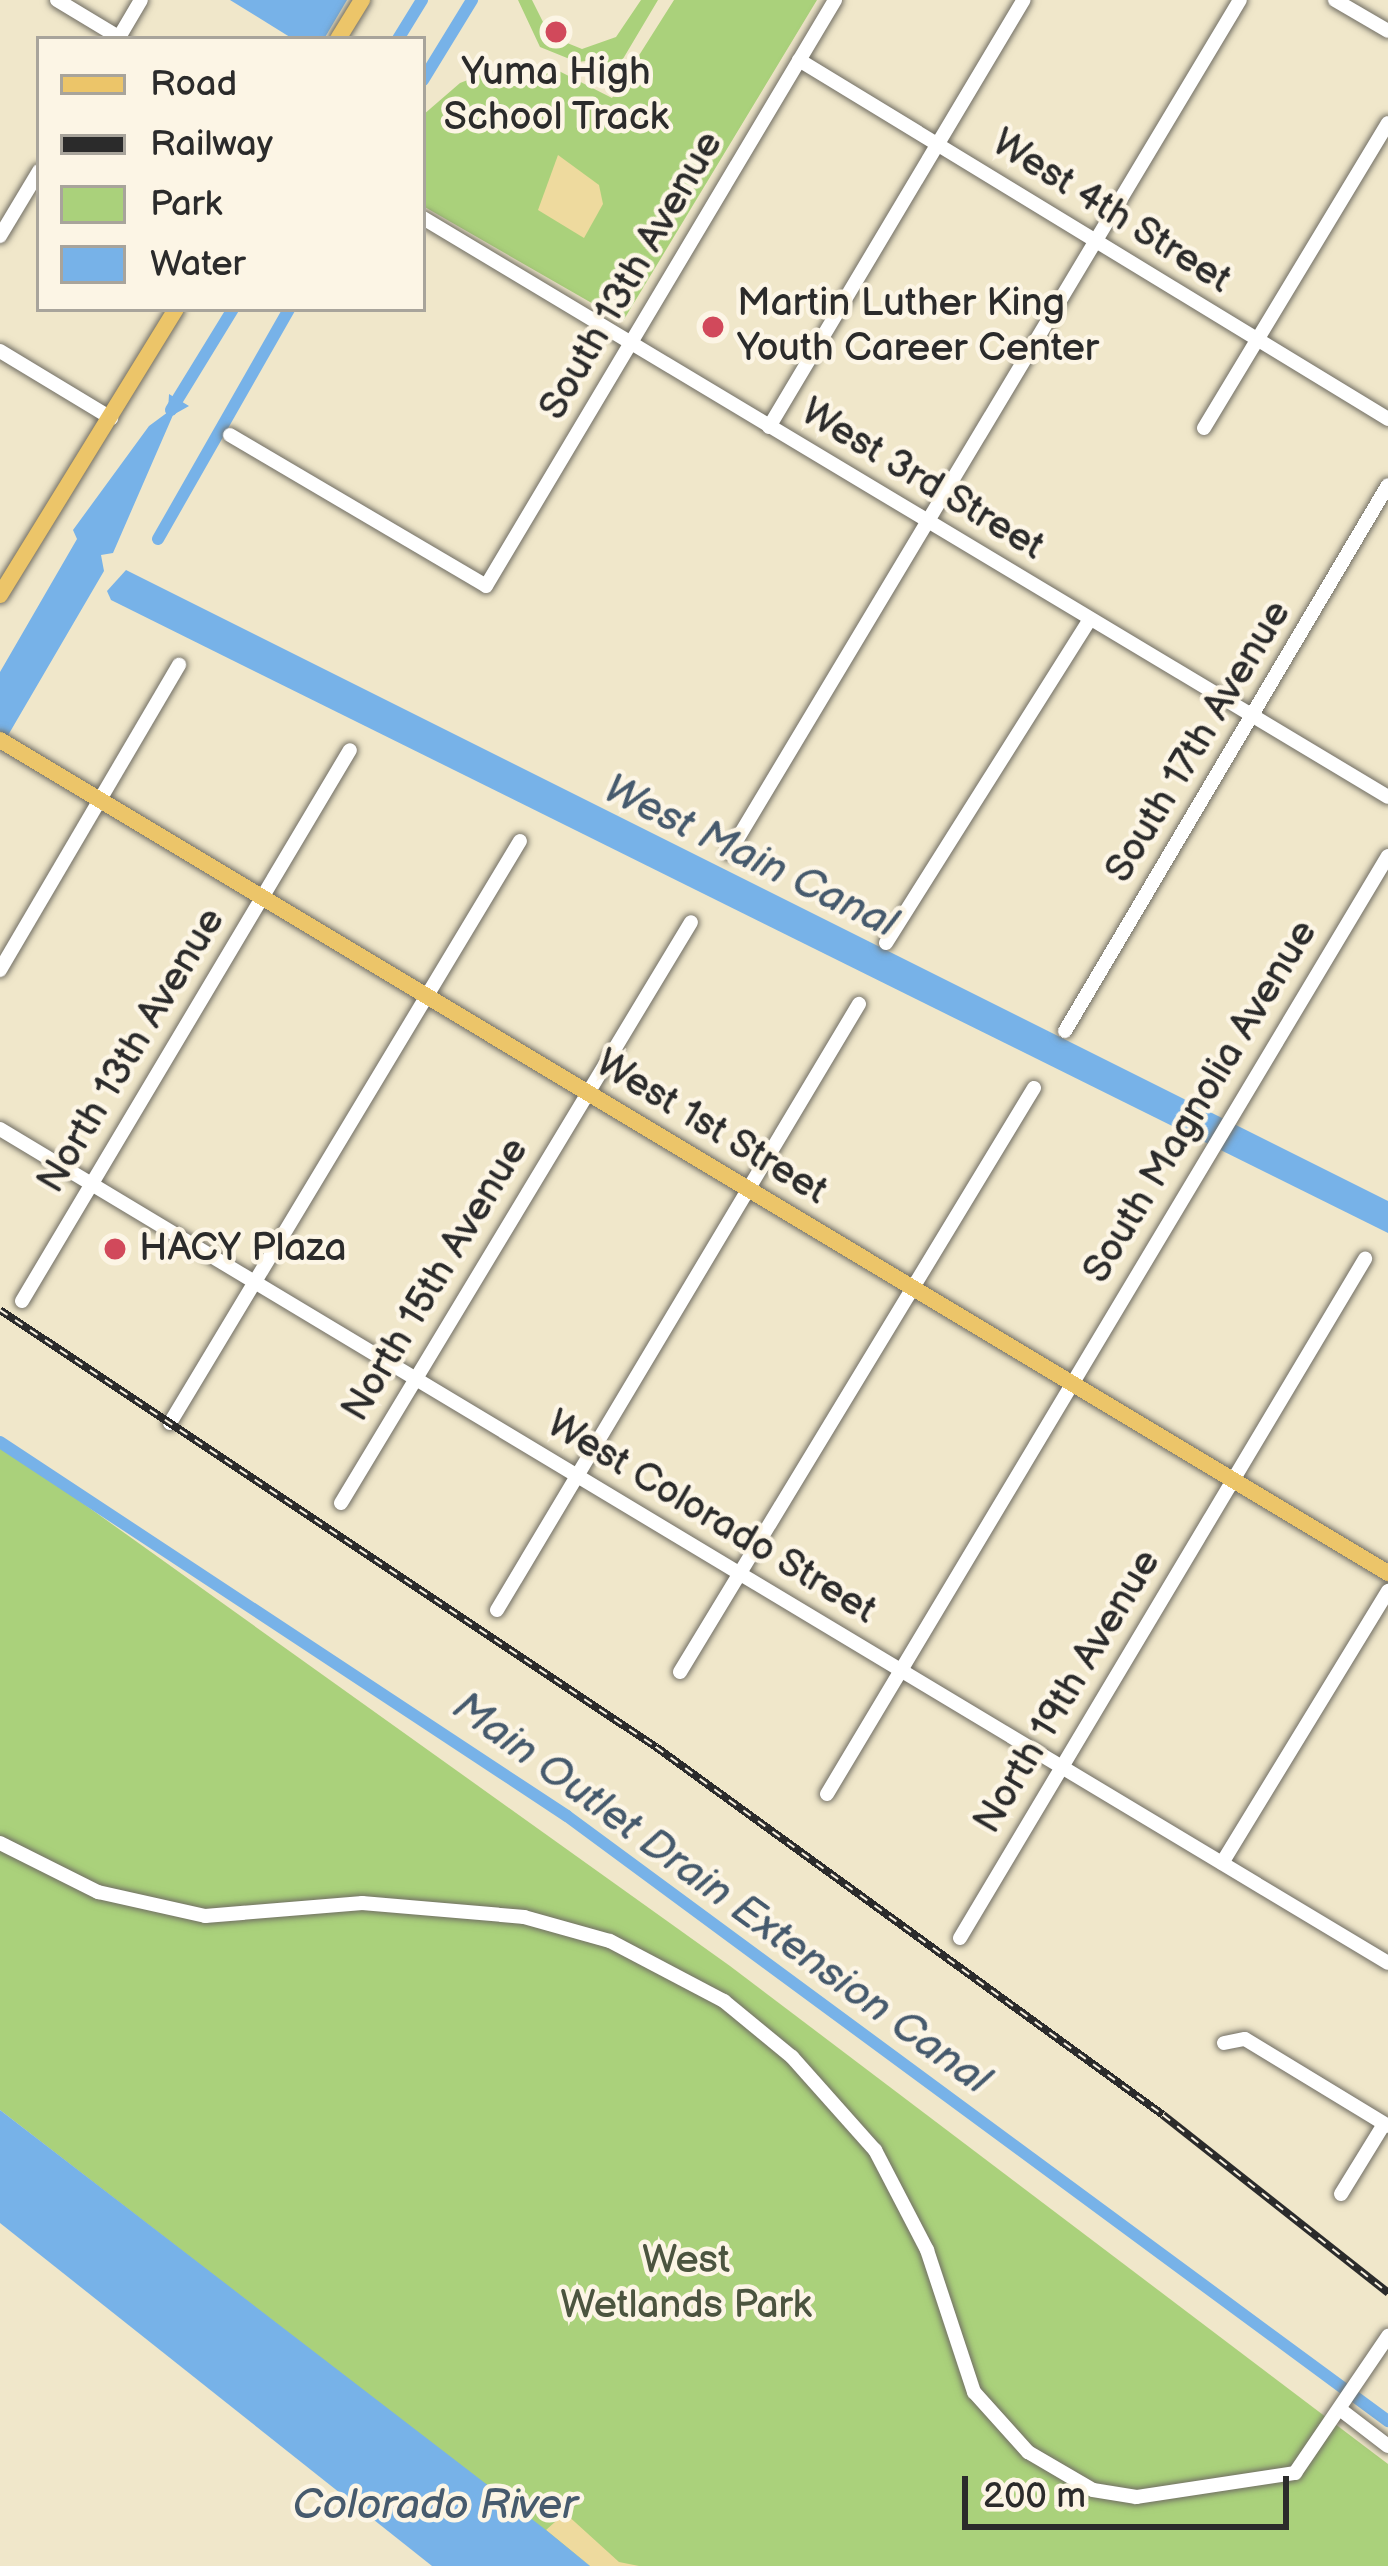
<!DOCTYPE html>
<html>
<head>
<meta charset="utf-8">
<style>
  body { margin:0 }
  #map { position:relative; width:1388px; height:2566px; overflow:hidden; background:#f0e7ca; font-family:"Balsamiq Sans",sans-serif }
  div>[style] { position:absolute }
  .green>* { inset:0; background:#aad17b }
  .sand>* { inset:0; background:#eeda9e }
  .water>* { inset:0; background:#77b2e8 }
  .canal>* { height:12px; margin:-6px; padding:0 6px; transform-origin:6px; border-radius:6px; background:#77b2e8 }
  .roads { filter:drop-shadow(0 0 3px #706d63) drop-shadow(0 0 3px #706d63) }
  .minor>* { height:14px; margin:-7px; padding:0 7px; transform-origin:7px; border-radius:7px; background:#fff }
  .major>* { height:16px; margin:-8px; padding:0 8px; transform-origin:8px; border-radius:8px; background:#ecc569 }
  .rail>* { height:8px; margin-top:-4px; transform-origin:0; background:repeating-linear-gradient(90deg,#fcf5e5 0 9px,#2b2b2b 0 18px); box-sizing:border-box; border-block:3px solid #2b2b2b }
  .dots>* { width:33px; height:33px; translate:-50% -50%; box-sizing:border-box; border:6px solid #fcf5e5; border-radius:50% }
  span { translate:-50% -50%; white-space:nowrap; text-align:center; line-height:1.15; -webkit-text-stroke:9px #fcf5e5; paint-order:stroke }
  .poi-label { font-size:39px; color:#2b2b2b }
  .left { translate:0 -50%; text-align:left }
  .street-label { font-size:39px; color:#2b2b2b }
  .park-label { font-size:39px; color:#4b543f }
  .water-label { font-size:42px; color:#465a6d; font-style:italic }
  .legend { position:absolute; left:36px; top:36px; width:390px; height:276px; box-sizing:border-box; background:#fcf5e5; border:3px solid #a8a49b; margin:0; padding:15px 21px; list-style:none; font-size:36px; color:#2b2b2b }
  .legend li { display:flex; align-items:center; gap:24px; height:60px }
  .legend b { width:60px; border:3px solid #a8a49b }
  .scale { position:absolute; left:962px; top:2476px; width:327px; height:54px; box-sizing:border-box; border:6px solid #2b2b2b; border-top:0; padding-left:15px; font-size:36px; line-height:42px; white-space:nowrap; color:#2b2b2b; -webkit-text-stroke:9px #fcf5e5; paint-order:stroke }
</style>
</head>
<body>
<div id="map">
  <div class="green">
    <div style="clip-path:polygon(518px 0,532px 0,550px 36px,582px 49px,616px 37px,641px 0,658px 0,614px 74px,601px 67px,605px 59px,577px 62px,540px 47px)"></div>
    <div style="clip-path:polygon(674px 0,817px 0,623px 321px,423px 206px,423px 115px,460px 83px,506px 65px,553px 68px,612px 98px)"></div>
    <div style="clip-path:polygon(0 1444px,730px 1966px,1388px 2464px,1388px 2566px,590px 2566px,0 2110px)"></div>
  </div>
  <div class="sand">
    <div style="clip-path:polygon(558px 155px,599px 185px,603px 204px,584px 238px,538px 210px)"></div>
    <div style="clip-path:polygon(565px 2513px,619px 2562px,639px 2566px,590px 2566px,546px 2530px)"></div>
  </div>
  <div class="water">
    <div style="clip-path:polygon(230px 0,347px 0,324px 39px,293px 39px)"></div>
    <div style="clip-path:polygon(169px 394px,189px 406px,173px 415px,113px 553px,101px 555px,104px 571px,0 749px,0 672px,77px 539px,73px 530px,149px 426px,168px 412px)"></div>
    <div style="clip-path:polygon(126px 570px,1388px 1201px,1388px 1233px,111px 600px,107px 591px)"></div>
    <div style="clip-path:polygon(0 2110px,546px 2530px,590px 2566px,432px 2566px,0 2223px)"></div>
  </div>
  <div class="canal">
    <div style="left:398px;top:39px;width:46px;rotate:-58.4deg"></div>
    <div style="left:423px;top:80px;width:94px;rotate:-58.5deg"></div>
    <div style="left:171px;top:410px;width:119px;rotate:-58.5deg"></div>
    <div style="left:158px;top:539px;width:265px;rotate:-60.3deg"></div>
    <div style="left:0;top:1442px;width:679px;rotate:33.41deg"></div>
    <div style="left:567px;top:1816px;width:1020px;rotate:36.39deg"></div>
  </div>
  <div class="roads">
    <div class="minor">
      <div style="left:57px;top:0;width:76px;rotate:31deg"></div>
      <div style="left:1335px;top:0;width:61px;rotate:30.3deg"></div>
      <div style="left:118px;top:39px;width:45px;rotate:-59.5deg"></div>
      <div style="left:799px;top:60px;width:690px;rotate:31.36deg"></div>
      <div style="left:423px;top:218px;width:1125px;rotate:30.96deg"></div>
      <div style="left:0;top:236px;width:76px;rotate:-59deg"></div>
      <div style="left:0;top:351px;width:130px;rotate:31.1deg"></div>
      <div style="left:769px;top:427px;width:497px;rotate:-59.2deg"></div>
      <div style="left:1204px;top:428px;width:356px;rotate:-58.9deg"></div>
      <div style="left:230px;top:435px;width:297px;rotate:30.5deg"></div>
      <div style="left:486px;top:586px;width:682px;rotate:-59.22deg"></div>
      <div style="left:729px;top:853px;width:994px;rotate:-59.08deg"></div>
      <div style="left:886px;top:943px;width:383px;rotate:-57.8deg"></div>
      <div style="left:0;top:970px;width:354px;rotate:-59.6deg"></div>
      <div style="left:1065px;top:1031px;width:634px;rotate:-59.39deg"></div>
      <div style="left:0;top:1129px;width:1619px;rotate:31deg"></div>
      <div style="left:22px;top:1301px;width:641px;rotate:-59.24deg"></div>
      <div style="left:170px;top:1423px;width:679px;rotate:-58.98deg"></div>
      <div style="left:341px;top:1503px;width:678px;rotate:-58.93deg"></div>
      <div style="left:497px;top:1610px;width:706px;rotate:-59.15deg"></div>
      <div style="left:680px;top:1672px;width:683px;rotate:-58.78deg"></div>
      <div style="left:827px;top:1794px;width:1093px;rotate:-59.12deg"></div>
      <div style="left:0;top:1843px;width:110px;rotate:26.6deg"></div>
      <div style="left:98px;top:1892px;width:110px;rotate:12.6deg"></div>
      <div style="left:205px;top:1916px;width:158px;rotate:-4.7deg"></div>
      <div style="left:362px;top:1903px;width:163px;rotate:4.9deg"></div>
      <div style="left:524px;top:1917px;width:89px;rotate:15.6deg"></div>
      <div style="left:610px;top:1941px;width:129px;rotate:27.8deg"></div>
      <div style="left:724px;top:2001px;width:88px;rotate:39.5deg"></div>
      <div style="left:792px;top:2057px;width:125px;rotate:48.3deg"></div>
      <div style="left:875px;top:2150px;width:113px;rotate:62.5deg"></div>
      <div style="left:927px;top:2250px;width:150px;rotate:71.7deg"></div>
      <div style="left:974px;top:2392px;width:81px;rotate:48deg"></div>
      <div style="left:1028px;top:2452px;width:75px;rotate:30.3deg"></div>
      <div style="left:1093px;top:2490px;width:44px;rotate:9.2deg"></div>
      <div style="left:1136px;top:2497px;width:161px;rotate:-8.6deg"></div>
      <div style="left:1295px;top:2473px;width:166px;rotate:-55.8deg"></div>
      <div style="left:1222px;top:1863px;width:319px;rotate:-58.6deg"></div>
      <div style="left:960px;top:1938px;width:791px;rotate:-59.19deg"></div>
      <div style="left:1224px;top:2043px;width:21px;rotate:-11deg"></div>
      <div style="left:1245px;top:2039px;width:167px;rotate:31.3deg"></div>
      <div style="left:1341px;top:2194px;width:82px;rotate:-58.4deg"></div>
      <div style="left:1341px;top:2410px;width:59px;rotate:37.5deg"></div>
    </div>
    <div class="major">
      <div style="left:338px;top:39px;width:46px;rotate:-58.4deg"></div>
      <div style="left:0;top:595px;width:336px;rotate:-58.4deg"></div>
      <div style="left:0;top:740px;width:1619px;rotate:30.97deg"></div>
    </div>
  </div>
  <div class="rail">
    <div style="left:0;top:1310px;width:788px;rotate:33.67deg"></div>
    <div style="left:656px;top:1747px;width:626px;rotate:35.97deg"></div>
    <div style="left:1163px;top:2115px;width:287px;rotate:38.3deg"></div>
  </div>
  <div class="dots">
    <div style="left:556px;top:32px;background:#d1495b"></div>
    <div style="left:713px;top:327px;background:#d1495b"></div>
    <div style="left:115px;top:1249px;background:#d1495b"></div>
  </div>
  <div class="poi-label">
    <span style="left:556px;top:96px">Yuma High<br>School Track</span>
    <span class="left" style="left:737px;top:327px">Martin Luther King<br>Youth Career Center</span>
    <span class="left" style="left:139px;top:1249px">HACY Plaza</span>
  </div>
  <div class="street-label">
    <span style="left:1111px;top:212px;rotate:32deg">West 4th Street</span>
    <span style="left:632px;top:276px;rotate:-60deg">South 13th Avenue</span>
    <span style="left:922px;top:480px;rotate:31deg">West 3rd Street</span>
    <span style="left:1199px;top:742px;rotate:-59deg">South 17th Avenue</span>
    <span style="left:132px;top:1051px;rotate:-59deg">North 13th Avenue</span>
    <span style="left:1201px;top:1102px;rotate:-59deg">South Magnolia Avenue</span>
    <span style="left:711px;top:1128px;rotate:31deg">West 1st Street</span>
    <span style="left:436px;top:1280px;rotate:-59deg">North 15th Avenue</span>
    <span style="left:711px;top:1518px;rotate:31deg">West Colorado Street</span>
    <span style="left:1068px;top:1692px;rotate:-59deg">North 19th Avenue</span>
  </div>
  <div class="park-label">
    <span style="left:686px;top:2284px">West<br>Wetlands Park</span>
  </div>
  <div class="water-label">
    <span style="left:750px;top:857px;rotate:26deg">West Main Canal</span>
    <span style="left:721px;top:1894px;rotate:36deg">Main Outlet Drain Extension Canal</span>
    <span style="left:435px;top:2506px">Colorado River</span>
  </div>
  <ul class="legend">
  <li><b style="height:15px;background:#ecc569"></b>Road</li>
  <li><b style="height:15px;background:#2b2b2b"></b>Railway</li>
  <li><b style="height:33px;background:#aad17b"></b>Park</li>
  <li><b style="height:33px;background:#77b2e8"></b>Water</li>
  </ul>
  <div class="scale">200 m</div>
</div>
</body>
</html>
